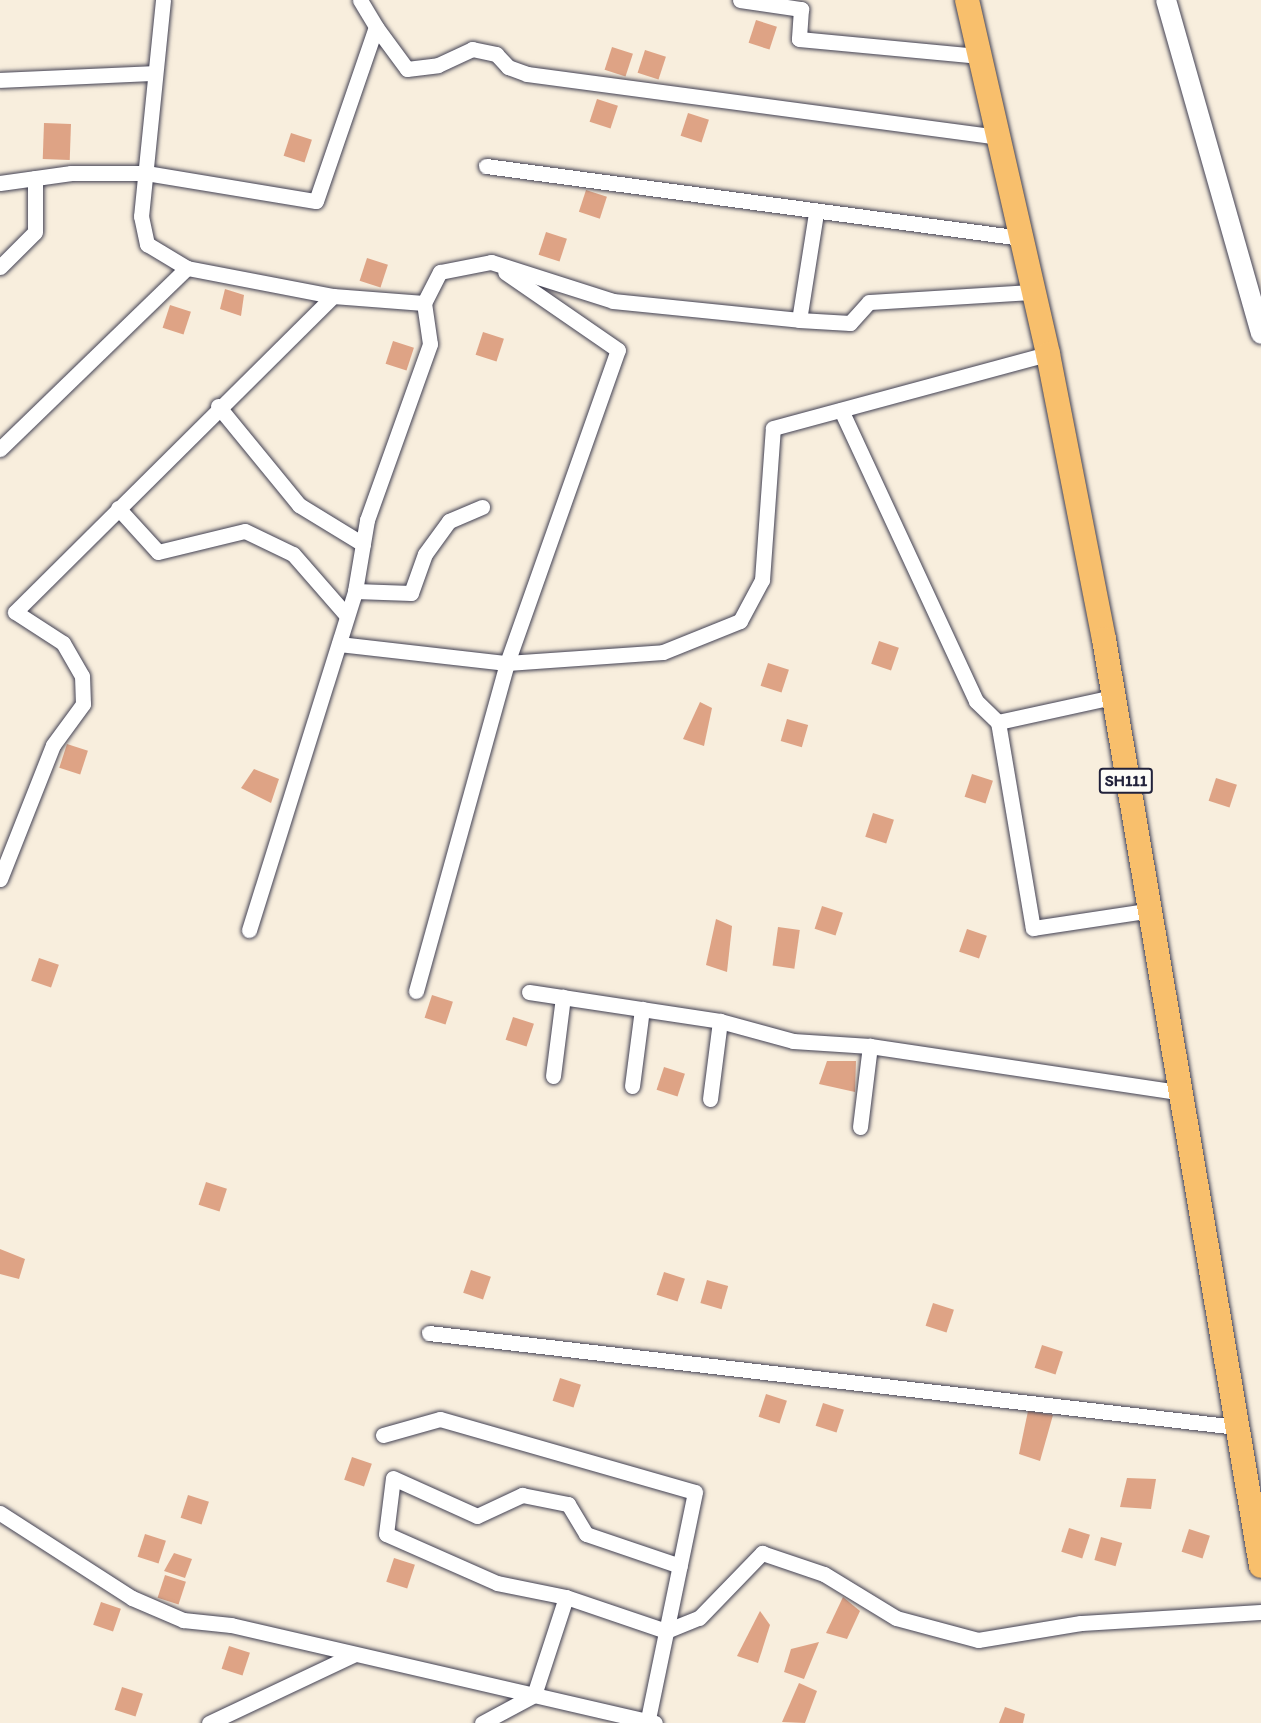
<!DOCTYPE html>
<html>
<head>
<meta charset="utf-8">
<style>
  body { margin:0 }
  #map { position:relative; width:1261px; height:1723px; overflow:hidden; background:#f8eedd; font-family:Itim,sans-serif }
  div>[style] { position:absolute }
  .building>* { inset:0; background:#dea385; transform-origin:0 0 }
  .roads { filter:drop-shadow(0 0 2px #424153) drop-shadow(0 0 2px #424153) }
  .minor>* { height:15px; margin:-7.5px; padding:0 7.5px; transform-origin:7.5px; border-radius:7.5px; background:#fff }
  .tertiary>* { height:20px; margin:-10px; padding:0 10px; transform-origin:10px; border-radius:10px; background:#fff }
  .primary>* { height:24px; margin:-12px; padding:0 12px; transform-origin:12px; border-radius:12px; background:#f8bf6c }
  span { translate:-50% -50%; white-space:nowrap; text-align:center; line-height:1.15; -webkit-text-stroke:4.5px #fdfcf7; paint-order:stroke }
  .shield-label span { padding:2px 4px; background:#fdfcf7; border:2px solid; border-radius:4px; -webkit-text-stroke-width:0 }
  .shield-label { font-size:16px; color:#22223b; font-weight:700 }
</style>
</head>
<body>
<div id="map">
  <div class="building">
    <div style="left:756px;top:20px;width:22px;height:24px;rotate:18deg"></div>
    <div style="left:612px;top:47px;width:22px;height:24px;rotate:18deg"></div>
    <div style="left:645px;top:50px;width:22px;height:24px;rotate:18deg"></div>
    <div style="left:597px;top:99px;width:22px;height:24px;rotate:18deg"></div>
    <div style="left:688px;top:113px;width:22px;height:24px;rotate:18deg"></div>
    <div style="left:44px;top:123px;width:27px;height:36px;rotate:2deg"></div>
    <div style="left:291px;top:133px;width:22px;height:24px;rotate:18deg"></div>
    <div style="left:586px;top:190px;width:22px;height:23px;rotate:18deg"></div>
    <div style="left:546px;top:232px;width:22px;height:24px;rotate:18deg"></div>
    <div style="left:367px;top:258px;width:22px;height:24px;rotate:18deg"></div>
    <div style="clip-path:polygon(225px 289px,244px 295px,241px 316px,220px 309px)"></div>
    <div style="left:170px;top:305px;width:22px;height:24px;rotate:18deg"></div>
    <div style="left:483px;top:332px;width:22px;height:24px;rotate:18deg"></div>
    <div style="left:393px;top:341px;width:22px;height:24px;rotate:18deg"></div>
    <div style="left:879px;top:641px;width:21px;height:24px;rotate:19deg"></div>
    <div style="left:768px;top:663px;width:22px;height:24px;rotate:18deg"></div>
    <div style="clip-path:polygon(700px 702px,712px 708px,704px 746px,683px 739px)"></div>
    <div style="left:787px;top:719px;width:22px;height:23px;rotate:16deg"></div>
    <div style="left:67px;top:744px;width:22px;height:25px;rotate:18deg"></div>
    <div style="clip-path:polygon(254px 769px,279px 779px,271px 803px,241px 788px)"></div>
    <div style="left:972px;top:774px;width:22px;height:24px;rotate:18deg"></div>
    <div style="left:1216px;top:778px;width:22px;height:24px;rotate:18deg"></div>
    <div style="left:873px;top:813px;width:22px;height:25px;rotate:18deg"></div>
    <div style="left:822px;top:906px;width:22px;height:24px;rotate:18deg"></div>
    <div style="clip-path:polygon(716px 919px,732px 926px,727px 972px,706px 965px)"></div>
    <div style="left:778px;top:927px;width:22px;height:39px;rotate:8deg"></div>
    <div style="left:967px;top:929px;width:21px;height:24px;rotate:19deg"></div>
    <div style="left:39px;top:958px;width:21px;height:24px;rotate:19deg"></div>
    <div style="left:432px;top:995px;width:22px;height:24px;rotate:18deg"></div>
    <div style="left:513px;top:1017px;width:22px;height:24px;rotate:18deg"></div>
    <div style="clip-path:polygon(827px 1061px,856px 1061px,855px 1092px,819px 1084px)"></div>
    <div style="left:664px;top:1067px;width:22px;height:24px;rotate:18deg"></div>
    <div style="left:206px;top:1182px;width:22px;height:24px;rotate:18deg"></div>
    <div style="clip-path:polygon(0 1249px,25px 1259px,19px 1279px,0 1274px)"></div>
    <div style="left:471px;top:1270px;width:21px;height:24px;rotate:19deg"></div>
    <div style="left:664px;top:1272px;width:22px;height:24px;rotate:18deg"></div>
    <div style="left:707px;top:1280px;width:22px;height:24px;rotate:16deg"></div>
    <div style="left:933px;top:1303px;width:22px;height:24px;rotate:18deg"></div>
    <div style="left:1042px;top:1345px;width:22px;height:24px;rotate:18deg"></div>
    <div style="left:560px;top:1378px;width:22px;height:24px;rotate:18deg"></div>
    <div style="left:766px;top:1394px;width:22px;height:24px;rotate:18deg"></div>
    <div style="left:823px;top:1403px;width:22px;height:24px;rotate:18deg"></div>
    <div style="clip-path:polygon(1028px 1411px,1053px 1415px,1040px 1461px,1019px 1454px)"></div>
    <div style="left:352px;top:1457px;width:21px;height:24px;rotate:19deg"></div>
    <div style="clip-path:polygon(1127px 1478px,1156px 1479px,1151px 1509px,1120px 1507px)"></div>
    <div style="left:188px;top:1495px;width:22px;height:24px;rotate:18deg"></div>
    <div style="left:1069px;top:1528px;width:22px;height:25px;rotate:18deg"></div>
    <div style="left:1189px;top:1529px;width:22px;height:24px;rotate:18deg"></div>
    <div style="left:145px;top:1534px;width:22px;height:24px;rotate:18deg"></div>
    <div style="left:1101px;top:1537px;width:22px;height:24px;rotate:16deg"></div>
    <div style="clip-path:polygon(174px 1553px,192px 1559px,185px 1578px,164px 1571px)"></div>
    <div style="left:394px;top:1558px;width:22px;height:25px;rotate:18deg"></div>
    <div style="left:165px;top:1575px;width:22px;height:24px;rotate:18deg"></div>
    <div style="clip-path:polygon(843px 1597px,860px 1611px,847px 1639px,826px 1633px)"></div>
    <div style="left:101px;top:1602px;width:21px;height:24px;rotate:19deg"></div>
    <div style="clip-path:polygon(760px 1611px,770px 1625px,758px 1663px,737px 1656px)"></div>
    <div style="clip-path:polygon(819px 1642px,804px 1679px,784px 1672px,791px 1649px)"></div>
    <div style="left:229px;top:1646px;width:22px;height:24px;rotate:18deg"></div>
    <div style="clip-path:polygon(799px 1683px,817px 1691px,805px 1723px,782px 1722px)"></div>
    <div style="left:122px;top:1687px;width:22px;height:24px;rotate:18deg"></div>
    <div style="clip-path:polygon(1005px 1707px,1025px 1714px,1023px 1723px,999px 1723px)"></div>
  </div>
  <div class="roads">
    <div class="minor">
      <div style="left:163px;top:0;width:217px;rotate:95.8deg"></div>
      <div style="left:141px;top:216px;width:29px;rotate:78deg"></div>
      <div style="left:147px;top:244px;width:47px;rotate:31deg"></div>
      <div style="left:187px;top:268px;width:149px;rotate:10.9deg"></div>
      <div style="left:333px;top:296px;width:91px;rotate:4.4deg"></div>
      <div style="left:424px;top:303px;width:35px;rotate:-63deg"></div>
      <div style="left:440px;top:272px;width:52px;rotate:-11.1deg"></div>
      <div style="left:491px;top:262px;width:128px;rotate:17.7deg"></div>
      <div style="left:613px;top:301px;width:187px;rotate:5.8deg"></div>
      <div style="left:360px;top:0;width:31px;rotate:59deg"></div>
      <div style="left:740px;top:0;width:62px;rotate:8.4deg"></div>
      <div style="left:801px;top:9px;width:30px;rotate:94deg"></div>
      <div style="left:799px;top:39px;width:182px;rotate:5.4deg"></div>
      <div style="left:0;top:80px;width:155px;rotate:-2.6deg"></div>
      <div style="left:486px;top:166px;width:540px;rotate:7.66deg"></div>
      <div style="left:0;top:183px;width:72px;rotate:-8deg"></div>
      <div style="left:71px;top:173px;width:75px"></div>
      <div style="left:146px;top:173px;width:172px;rotate:9.4deg"></div>
      <div style="left:316px;top:201px;width:184px;rotate:-71deg"></div>
      <div style="left:376px;top:27px;width:52px;rotate:53.6deg"></div>
      <div style="left:407px;top:69px;width:31px;rotate:-7deg"></div>
      <div style="left:438px;top:65px;width:38px;rotate:-25deg"></div>
      <div style="left:472px;top:49px;width:25px;rotate:12deg"></div>
      <div style="left:496px;top:54px;width:18px;rotate:47deg"></div>
      <div style="left:508px;top:67px;width:20px;rotate:20deg"></div>
      <div style="left:527px;top:74px;width:477px;rotate:7.6deg"></div>
      <div style="left:816px;top:213px;width:108px;rotate:99deg"></div>
      <div style="left:799px;top:320px;width:51px;rotate:3.4deg"></div>
      <div style="left:850px;top:323px;width:28px;rotate:-48deg"></div>
      <div style="left:869px;top:302px;width:163px;rotate:-3.5deg"></div>
      <div style="left:0;top:267px;width:49px;rotate:-45deg"></div>
      <div style="left:35px;top:232px;width:54px;rotate:-90deg"></div>
      <div style="left:218px;top:406px;width:128px;rotate:50.7deg"></div>
      <div style="left:299px;top:505px;width:75px;rotate:31.4deg"></div>
      <div style="left:841px;top:410px;width:321px;rotate:65.1deg"></div>
      <div style="left:976px;top:701px;width:30px;rotate:44deg"></div>
      <div style="left:998px;top:722px;width:209px;rotate:80.4deg"></div>
      <div style="left:1033px;top:928px;width:114px;rotate:-8.6deg"></div>
      <div style="left:0;top:449px;width:260px;rotate:-44.1deg"></div>
      <div style="left:118px;top:508px;width:59px;rotate:47.7deg"></div>
      <div style="left:158px;top:552px;width:89px;rotate:-13.6deg"></div>
      <div style="left:245px;top:531px;width:53px;rotate:25.6deg"></div>
      <div style="left:293px;top:554px;width:82px;rotate:48.9deg"></div>
      <div style="left:355px;top:591px;width:56px;rotate:2deg"></div>
      <div style="left:411px;top:593px;width:41px;rotate:-70.3deg"></div>
      <div style="left:425px;top:554px;width:41px;rotate:-54deg"></div>
      <div style="left:449px;top:521px;width:36px;rotate:-23deg"></div>
      <div style="left:339px;top:644px;width:169px;rotate:6.5deg"></div>
      <div style="left:507px;top:663px;width:156px;rotate:-4deg"></div>
      <div style="left:663px;top:652px;width:83px;rotate:-21.9deg"></div>
      <div style="left:740px;top:621px;width:47px;rotate:-61.8deg"></div>
      <div style="left:762px;top:580px;width:152px;rotate:-85.9deg"></div>
      <div style="left:773px;top:428px;width:285px;rotate:-15.1deg"></div>
      <div style="left:998px;top:722px;width:118px;rotate:-12.3deg"></div>
      <div style="left:0;top:879px;width:144px;rotate:-68.4deg"></div>
      <div style="left:53px;top:745px;width:51px;rotate:-53.8deg"></div>
      <div style="left:83px;top:704px;width:28px;rotate:-92deg"></div>
      <div style="left:82px;top:676px;width:38px;rotate:-120deg"></div>
      <div style="left:63px;top:643px;width:57px;rotate:-147.1deg"></div>
      <div style="left:15px;top:612px;width:448px;rotate:-44.8deg"></div>
      <div style="left:249px;top:930px;width:355px;rotate:-72.6deg"></div>
      <div style="left:355px;top:591px;width:72px;rotate:-80.4deg"></div>
      <div style="left:367px;top:520px;width:187px;rotate:-70.3deg"></div>
      <div style="left:430px;top:344px;width:41px;rotate:-98.3deg"></div>
      <div style="left:416px;top:991px;width:340px;rotate:-74.5deg"></div>
      <div style="left:507px;top:663px;width:332px;rotate:-70.5deg"></div>
      <div style="left:618px;top:350px;width:137px;rotate:-145.4deg"></div>
      <div style="left:529px;top:992px;width:193px;rotate:8.6deg"></div>
      <div style="left:720px;top:1021px;width:76px;rotate:15.3deg"></div>
      <div style="left:793px;top:1041px;width:77px;rotate:3.7deg"></div>
      <div style="left:870px;top:1046px;width:311px;rotate:8.5deg"></div>
      <div style="left:553px;top:1076px;width:80px;rotate:-82.8deg"></div>
      <div style="left:632px;top:1086px;width:78px;rotate:-82.6deg"></div>
      <div style="left:710px;top:1099px;width:79px;rotate:-82.7deg"></div>
      <div style="left:860px;top:1127px;width:82px;rotate:-83deg"></div>
      <div style="left:429px;top:1333px;width:813px;rotate:6.64deg"></div>
      <div style="left:383px;top:1435px;width:59px;rotate:-15.7deg"></div>
      <div style="left:440px;top:1419px;width:265px;rotate:16deg"></div>
      <div style="left:695px;top:1492px;width:236px;rotate:101.7deg"></div>
      <div style="left:0;top:1513px;width:157px;rotate:32.8deg"></div>
      <div style="left:132px;top:1598px;width:56px;rotate:23.3deg"></div>
      <div style="left:183px;top:1620px;width:48px;rotate:5.9deg"></div>
      <div style="left:231px;top:1625px;width:435px;rotate:13deg"></div>
      <div style="left:566px;top:1597px;width:106px;rotate:18.8deg"></div>
      <div style="left:666px;top:1631px;width:35px;rotate:-22deg"></div>
      <div style="left:699px;top:1618px;width:91px;rotate:-45.9deg"></div>
      <div style="left:762px;top:1553px;width:65px;rotate:18.7deg"></div>
      <div style="left:824px;top:1574px;width:84px;rotate:31.4deg"></div>
      <div style="left:896px;top:1618px;width:85px;rotate:15deg"></div>
      <div style="left:978px;top:1640px;width:104px;rotate:-9.4deg"></div>
      <div style="left:1081px;top:1623px;width:180px;rotate:-3.5deg"></div>
      <div style="left:209px;top:1723px;width:161px;rotate:-25.3deg"></div>
      <div style="left:482px;top:1723px;width:59px;rotate:-28.3deg"></div>
      <div style="left:534px;top:1695px;width:103px;rotate:-71.9deg"></div>
      <div style="left:566px;top:1597px;width:70px;rotate:-168.5deg"></div>
      <div style="left:497px;top:1583px;width:121px;rotate:-156.2deg"></div>
      <div style="left:386px;top:1534px;width:56px;rotate:-82.9deg"></div>
      <div style="left:393px;top:1478px;width:92px;rotate:24.3deg"></div>
      <div style="left:477px;top:1516px;width:50px;rotate:-25deg"></div>
      <div style="left:522px;top:1495px;width:47px;rotate:11.1deg"></div>
      <div style="left:568px;top:1504px;width:35px;rotate:59deg"></div>
      <div style="left:586px;top:1534px;width:99px;rotate:18.8deg"></div>
    </div>
    <div class="tertiary">
      <div style="left:1166px;top:0;width:347px;rotate:74.1deg"></div>
    </div>
    <div class="primary">
      <div style="left:967px;top:0;width:363px;rotate:77.1deg"></div>
      <div style="left:1048px;top:354px;width:290px;rotate:78.9deg"></div>
      <div style="left:1104px;top:639px;width:940px;rotate:80.39deg"></div>
    </div>
  </div>
  <div class="shield-label">
    <span style="left:1126px;top:781px">SH111</span>
  </div>
</div>
</body>
</html>
